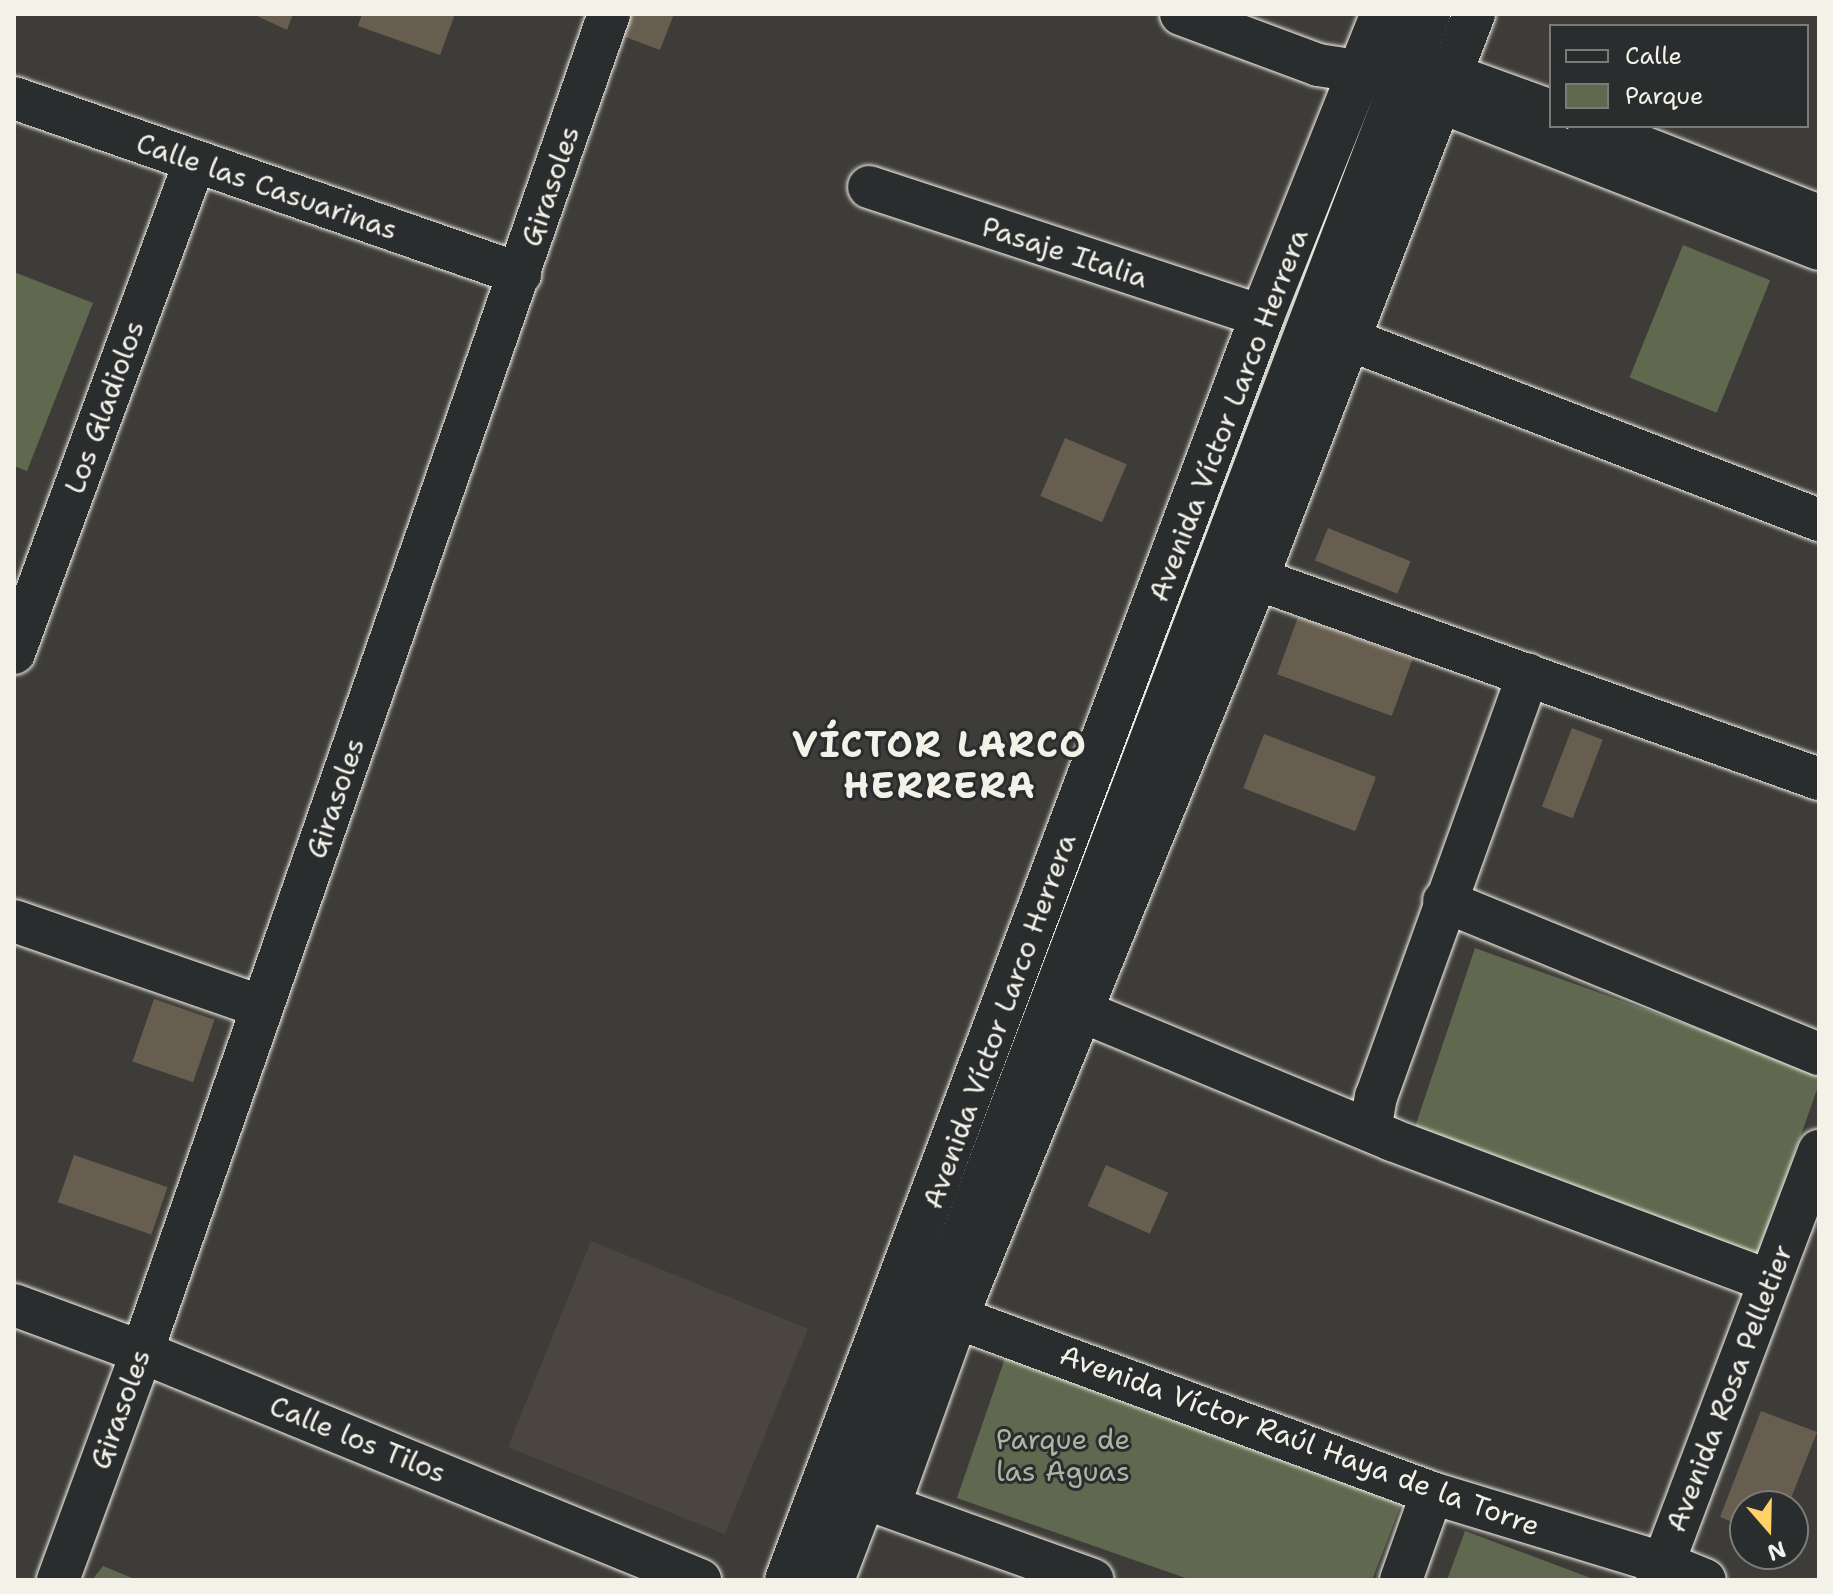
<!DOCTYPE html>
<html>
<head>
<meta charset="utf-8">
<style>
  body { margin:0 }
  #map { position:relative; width:1833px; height:1594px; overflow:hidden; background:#3d3c38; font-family:"Shantell Sans",sans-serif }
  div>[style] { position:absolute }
  .built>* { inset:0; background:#4a463f; transform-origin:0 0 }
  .green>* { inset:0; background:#60684f; transform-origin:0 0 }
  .building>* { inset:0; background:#685e4f; transform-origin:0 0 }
  .roads { filter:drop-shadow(0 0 2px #f4f1e8) drop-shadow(0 0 2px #f4f1e8) }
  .minor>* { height:42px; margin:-21px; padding:0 21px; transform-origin:21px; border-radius:21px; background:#2a2d2e }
  .major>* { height:44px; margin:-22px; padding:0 22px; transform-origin:22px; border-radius:22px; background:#2a2d2e }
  span { translate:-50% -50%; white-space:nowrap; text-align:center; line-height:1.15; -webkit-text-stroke:6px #2a2d2e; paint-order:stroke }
  .street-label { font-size:28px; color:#f4f1e8 }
  .park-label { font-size:28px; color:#b1b3a3 }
  .district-label { font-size:36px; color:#f4f1e8; font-weight:700; letter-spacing:2px }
  .frame { position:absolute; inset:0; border:16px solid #f4f1e8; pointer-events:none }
  .legend { position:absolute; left:1549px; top:24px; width:260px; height:104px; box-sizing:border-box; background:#2a2d2e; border:2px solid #7b7b78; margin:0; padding:10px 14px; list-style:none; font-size:24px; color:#f4f1e8 }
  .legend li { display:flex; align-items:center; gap:16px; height:40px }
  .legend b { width:40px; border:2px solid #7b7b78 }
  .north { position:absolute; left:1729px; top:1490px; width:80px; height:80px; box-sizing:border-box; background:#2a2d2e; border:2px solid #7b7b78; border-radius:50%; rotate:160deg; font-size:22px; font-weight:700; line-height:32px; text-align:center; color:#f4f1e8 }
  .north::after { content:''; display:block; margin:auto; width:28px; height:36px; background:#ffd166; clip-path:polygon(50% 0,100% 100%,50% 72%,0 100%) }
</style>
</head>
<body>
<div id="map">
  <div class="built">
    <div style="left:591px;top:1241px;width:234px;height:222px;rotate:22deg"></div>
  </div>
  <div class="green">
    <div style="left:1683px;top:245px;width:94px;height:143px;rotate:22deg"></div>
    <div style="clip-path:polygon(14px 272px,93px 303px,27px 471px,14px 466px)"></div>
    <div style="clip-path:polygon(1475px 948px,1819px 1072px,1819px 1084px,1756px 1262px,1413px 1133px)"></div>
    <div style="clip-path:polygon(1006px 1355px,1405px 1494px,1372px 1580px,1191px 1580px,957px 1498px)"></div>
    <div style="clip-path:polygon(1465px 1531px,1596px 1580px,1447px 1580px)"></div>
    <div style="clip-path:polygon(103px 1566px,137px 1580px,92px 1580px)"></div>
  </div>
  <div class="building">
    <div style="clip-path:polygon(253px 14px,293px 14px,287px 30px)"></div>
    <div style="clip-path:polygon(362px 14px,455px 14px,440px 55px,358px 26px)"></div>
    <div style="clip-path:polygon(631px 14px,674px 14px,660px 50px,623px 36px)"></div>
    <div style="left:1065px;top:438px;width:67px;height:63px;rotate:23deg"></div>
    <div style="left:1328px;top:528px;width:89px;height:35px;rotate:22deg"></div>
    <div style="left:1298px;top:617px;width:122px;height:61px;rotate:20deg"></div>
    <div style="left:1572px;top:728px;width:33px;height:84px;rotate:21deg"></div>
    <div style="left:1264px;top:734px;width:120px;height:58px;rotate:21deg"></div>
    <div style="left:154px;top:999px;width:64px;height:66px;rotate:19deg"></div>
    <div style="left:74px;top:1155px;width:99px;height:50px;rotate:19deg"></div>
    <div style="left:1106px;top:1165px;width:68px;height:45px;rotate:24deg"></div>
    <div style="clip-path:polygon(1761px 1411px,1817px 1432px,1788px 1506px,1745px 1506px,1745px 1527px,1720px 1517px)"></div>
  </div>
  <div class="roads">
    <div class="minor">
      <div style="left:1181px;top:14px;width:146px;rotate:20.4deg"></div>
      <div style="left:1318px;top:65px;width:46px;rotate:8.8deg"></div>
      <div style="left:1363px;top:72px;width:489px;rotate:21.2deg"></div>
      <div style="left:1424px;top:65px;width:135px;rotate:19.9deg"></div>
      <div style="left:14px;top:98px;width:536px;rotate:19.18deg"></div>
      <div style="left:1589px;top:126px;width:247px;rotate:21.4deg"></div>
      <div style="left:869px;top:187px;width:414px;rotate:18.2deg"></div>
      <div style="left:1348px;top:339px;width:505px;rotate:21.02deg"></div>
      <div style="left:1232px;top:570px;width:623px;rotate:19.6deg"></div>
      <div style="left:14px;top:653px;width:524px;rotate:-69.8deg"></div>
      <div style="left:1444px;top:901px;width:405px;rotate:22.2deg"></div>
      <div style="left:14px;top:921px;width:262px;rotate:19.1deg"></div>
      <div style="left:1081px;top:1011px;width:337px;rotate:22.5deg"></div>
      <div style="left:1392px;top:1140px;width:403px;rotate:20.5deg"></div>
      <div style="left:1370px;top:1130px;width:34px;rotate:-80deg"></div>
      <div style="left:1376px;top:1097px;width:449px;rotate:-70.2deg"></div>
      <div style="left:14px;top:1305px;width:136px;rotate:20.2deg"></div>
      <div style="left:142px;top:1352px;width:603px;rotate:22.23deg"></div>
      <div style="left:931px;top:1308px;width:534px;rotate:20.27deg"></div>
      <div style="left:1432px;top:1493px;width:241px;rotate:16.9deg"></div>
      <div style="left:1663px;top:1563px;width:45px;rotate:22deg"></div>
      <div style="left:865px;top:1498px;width:242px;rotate:19.8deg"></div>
      <div style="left:889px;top:1506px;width:201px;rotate:-70.2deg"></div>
      <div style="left:957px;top:1317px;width:797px;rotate:-67.88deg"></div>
      <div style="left:1257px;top:579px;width:605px;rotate:-68.99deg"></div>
      <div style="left:58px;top:1580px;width:243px;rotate:-69.8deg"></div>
      <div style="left:142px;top:1352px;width:1417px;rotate:-70.76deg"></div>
      <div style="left:1401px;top:1580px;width:92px;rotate:-70.4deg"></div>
      <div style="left:1657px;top:1580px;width:459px;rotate:-69.3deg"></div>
    </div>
    <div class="major">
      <div style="left:787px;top:1580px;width:1350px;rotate:-69.4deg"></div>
      <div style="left:1262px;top:316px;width:325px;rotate:-68.2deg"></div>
      <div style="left:832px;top:1580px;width:1676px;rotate:-69.16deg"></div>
    </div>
  </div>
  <div class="street-label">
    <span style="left:267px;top:186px;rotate:19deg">Calle las Casuarinas</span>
    <span style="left:550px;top:186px;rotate:-71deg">Girasoles</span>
    <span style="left:1065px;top:252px;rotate:18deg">Pasaje Italia</span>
    <span style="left:104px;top:407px;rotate:-70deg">Los Gladiolos</span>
    <span style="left:1228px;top:415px;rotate:-69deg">Avenida Víctor Larco Herrera</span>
    <span style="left:335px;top:798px;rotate:-71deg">Girasoles</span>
    <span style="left:999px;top:1021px;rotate:-70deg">Avenida Víctor Larco Herrera</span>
    <span style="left:1729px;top:1388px;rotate:-69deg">Avenida Rosa Pelletier</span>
    <span style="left:120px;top:1409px;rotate:-70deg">Girasoles</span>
    <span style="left:358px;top:1439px;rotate:22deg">Calle los Tilos</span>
    <span style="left:1300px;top:1440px;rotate:20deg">Avenida Víctor Raúl Haya de la Torre</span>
  </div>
  <div class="park-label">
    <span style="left:1063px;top:1455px">Parque de<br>las Aguas</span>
  </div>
  <div class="district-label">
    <span style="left:940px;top:765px">VÍCTOR LARCO<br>HERRERA</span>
  </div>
  <div class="frame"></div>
  <ul class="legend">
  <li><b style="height:10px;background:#2a2d2e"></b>Calle</li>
  <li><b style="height:22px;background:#60684f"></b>Parque</li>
  </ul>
  <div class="north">N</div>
</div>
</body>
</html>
